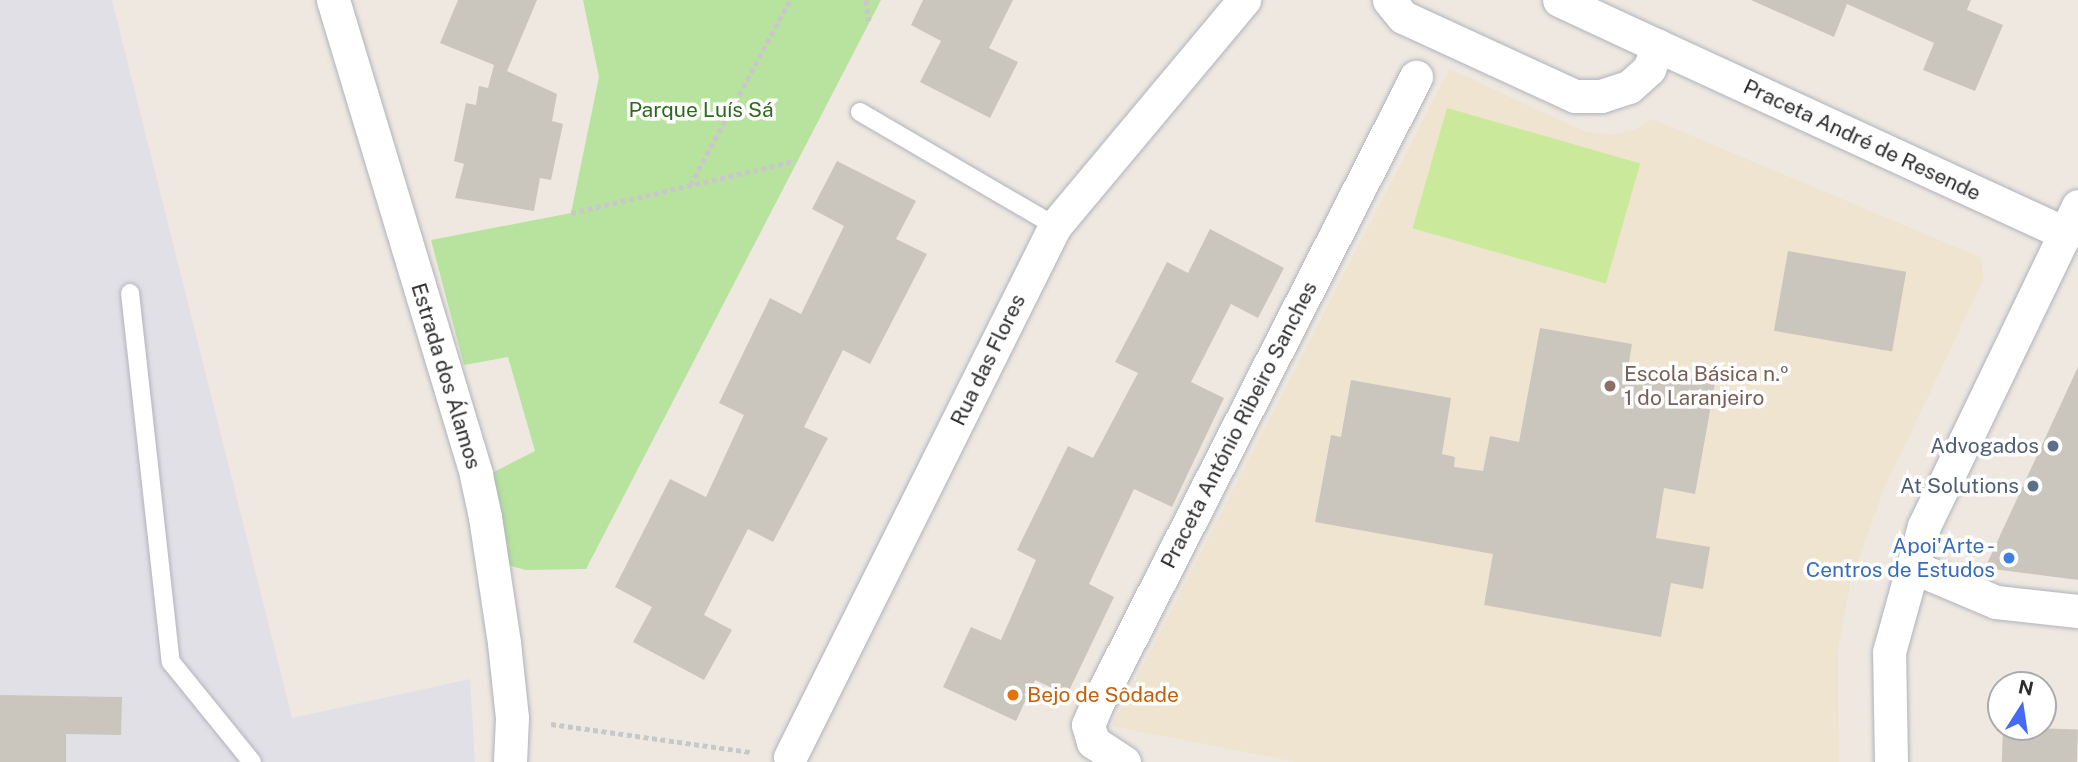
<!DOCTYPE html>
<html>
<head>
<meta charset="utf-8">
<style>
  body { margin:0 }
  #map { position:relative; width:2078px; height:762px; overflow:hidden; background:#eee8e0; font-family:"Public Sans",sans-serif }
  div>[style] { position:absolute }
  .industrial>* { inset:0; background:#e2e0e7 }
  .education>* { inset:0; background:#efe4d0 }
  .green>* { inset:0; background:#b7e39e }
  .pitch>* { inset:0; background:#cae99b; transform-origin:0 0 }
  .building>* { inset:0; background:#cac6be; transform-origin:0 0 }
  .path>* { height:4.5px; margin-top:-2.25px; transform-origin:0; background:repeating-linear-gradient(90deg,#c8c8c8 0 5px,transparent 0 8.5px) }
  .roads { filter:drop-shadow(0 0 2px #b0b3bd) drop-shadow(0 0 2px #b0b3bd) }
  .lane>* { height:18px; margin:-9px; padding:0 9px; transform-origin:9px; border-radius:9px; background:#fff }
  .street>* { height:33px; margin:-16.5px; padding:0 16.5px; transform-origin:16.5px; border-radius:16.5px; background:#fff }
  .dots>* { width:19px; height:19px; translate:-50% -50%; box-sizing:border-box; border:4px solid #fff; border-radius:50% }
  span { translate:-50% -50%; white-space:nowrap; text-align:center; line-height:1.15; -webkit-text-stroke:7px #fff; paint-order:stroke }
  .park-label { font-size:21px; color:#2e6a1d }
  .street-label { font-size:21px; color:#2d2d2d }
  .education-label { font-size:21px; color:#785e54 }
  .left { translate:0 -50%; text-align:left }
  .service-label { font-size:21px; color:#4e5e75 }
  .right { translate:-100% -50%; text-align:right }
  .shop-label { font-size:21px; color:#366cbe }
  .food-label { font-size:21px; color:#c56008 }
  .north { position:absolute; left:1987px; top:671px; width:70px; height:70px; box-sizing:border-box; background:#fff; border:2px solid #ababab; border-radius:50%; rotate:12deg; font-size:19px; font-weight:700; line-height:28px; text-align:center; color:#2d2d2d }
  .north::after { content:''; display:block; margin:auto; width:24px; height:32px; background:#456af6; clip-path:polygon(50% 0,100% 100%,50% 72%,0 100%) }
</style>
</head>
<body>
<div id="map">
  <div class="industrial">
    <div style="clip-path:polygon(0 0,112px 0,292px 718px,470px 679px,475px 762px,0 762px)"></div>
  </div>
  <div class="education">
    <div style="clip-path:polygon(1449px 69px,1584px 131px,1611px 135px,1634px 130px,1652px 119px,1982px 258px,1983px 281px,1883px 491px,1850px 585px,1838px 649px,1839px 762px,1297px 762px,1112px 726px)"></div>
  </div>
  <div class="green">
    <div style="clip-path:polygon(583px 0,881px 0,586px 569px,526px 570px,507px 565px,490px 474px,535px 451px,508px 357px,464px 365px,431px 240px,571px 213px,599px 77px)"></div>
  </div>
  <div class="pitch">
    <div style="left:1447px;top:108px;width:201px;height:125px;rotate:16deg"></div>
  </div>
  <div class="building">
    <div style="clip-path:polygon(458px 0,537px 0,507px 71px,557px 94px,552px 121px,563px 124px,551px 180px,540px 178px,534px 211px,455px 198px,464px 164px,454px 161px,466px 103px,476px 105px,479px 86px,488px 88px,494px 65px,440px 43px)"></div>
    <div style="clip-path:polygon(923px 0,1013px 0,989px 48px,1018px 62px,990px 118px,920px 82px,941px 41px,911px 25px)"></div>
    <div style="clip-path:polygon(1751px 0,1971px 0,1967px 10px,2003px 25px,1975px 91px,1923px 70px,1934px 43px,1847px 4px,1834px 37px)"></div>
    <div style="clip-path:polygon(837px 161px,916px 201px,896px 239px,927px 254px,870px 364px,843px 350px,804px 427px,828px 438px,773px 542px,748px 529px,704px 615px,732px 630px,704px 680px,633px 642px,652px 607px,615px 587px,670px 479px,706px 497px,744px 415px,719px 403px,770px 298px,801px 314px,844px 226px,812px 209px)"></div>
    <div style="clip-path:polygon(1210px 229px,1284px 268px,1258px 318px,1231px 304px,1191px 382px,1224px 398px,1172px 507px,1134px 489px,1089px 584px,1114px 597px,1067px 695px,1035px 680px,1016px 721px,943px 687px,971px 627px,1001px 640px,1036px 560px,1017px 550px,1068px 446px,1093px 458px,1138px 373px,1115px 362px,1142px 311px,1167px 262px,1188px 273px)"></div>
    <div style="left:1788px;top:251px;width:120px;height:81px;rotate:10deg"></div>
    <div style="clip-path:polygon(1540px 328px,1632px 344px,1628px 368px,1715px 383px,1695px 494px,1664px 488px,1656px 538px,1710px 547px,1703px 589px,1671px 583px,1661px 637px,1484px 605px,1493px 554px,1315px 522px,1331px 435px,1341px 437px,1351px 380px,1451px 398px,1442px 454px,1455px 457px,1454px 467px,1483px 471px,1490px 436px,1519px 442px)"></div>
    <div style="clip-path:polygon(2078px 367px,2078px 580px,1985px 568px)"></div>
    <div style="clip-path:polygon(0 695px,122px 697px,121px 735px,66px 734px,66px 762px,0 762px)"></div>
    <div style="left:2003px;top:727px;width:75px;height:35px;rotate:2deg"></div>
  </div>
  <div class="path">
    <div style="left:866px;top:0;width:21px;rotate:82deg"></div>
    <div style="left:690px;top:185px;width:210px;rotate:-61.6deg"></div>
    <div style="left:571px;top:213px;width:230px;rotate:-13.1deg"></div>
    <div style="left:551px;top:724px;width:202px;rotate:8deg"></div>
  </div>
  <div class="roads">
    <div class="lane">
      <div style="left:860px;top:112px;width:226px;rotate:30.3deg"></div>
      <div style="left:130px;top:293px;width:371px;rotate:83.7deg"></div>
      <div style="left:171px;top:662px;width:129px;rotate:51deg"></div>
    </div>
    <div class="street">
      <div style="left:333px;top:0;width:496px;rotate:73.2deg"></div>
      <div style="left:476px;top:475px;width:43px;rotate:77.9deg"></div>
      <div style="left:485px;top:517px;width:127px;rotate:81.4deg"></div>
      <div style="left:504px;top:643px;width:75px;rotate:83.9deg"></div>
      <div style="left:512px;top:718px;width:44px;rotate:92.6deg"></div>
      <div style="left:1389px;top:0;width:22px;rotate:51deg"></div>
      <div style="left:1403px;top:17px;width:189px;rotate:24.7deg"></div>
      <div style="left:1575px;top:96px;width:26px"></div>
      <div style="left:1601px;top:96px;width:29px;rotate:-18deg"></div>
      <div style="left:1629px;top:87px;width:27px;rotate:-42deg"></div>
      <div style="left:1649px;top:69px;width:25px;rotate:-69deg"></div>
      <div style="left:1658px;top:46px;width:109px;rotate:-155.1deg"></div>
      <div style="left:1658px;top:46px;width:450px;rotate:24.7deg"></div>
      <div style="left:1913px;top:567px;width:90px;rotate:22.9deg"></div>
      <div style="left:1996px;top:602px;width:82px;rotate:6.3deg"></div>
      <div style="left:790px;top:757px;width:593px;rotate:-63.48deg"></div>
      <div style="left:1055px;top:226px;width:295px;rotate:-50.1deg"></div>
      <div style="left:1124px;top:762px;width:37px;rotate:-147deg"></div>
      <div style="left:1093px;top:742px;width:18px;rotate:-106deg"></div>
      <div style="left:1088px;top:725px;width:21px;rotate:-67deg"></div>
      <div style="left:1096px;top:706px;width:706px;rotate:-63.04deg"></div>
      <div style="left:1891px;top:762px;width:110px;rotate:-91deg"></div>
      <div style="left:1889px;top:652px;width:131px;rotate:-74.5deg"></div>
      <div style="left:1924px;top:526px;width:355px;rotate:-64.3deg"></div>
    </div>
  </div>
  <div class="dots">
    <div style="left:1610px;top:386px;background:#8d6e63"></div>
    <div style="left:2053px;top:446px;background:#5c6f8a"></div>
    <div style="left:2033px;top:486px;background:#5c6f8a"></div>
    <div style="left:2009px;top:558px;background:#3f7fe0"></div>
    <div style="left:1013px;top:695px;background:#e8710a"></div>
  </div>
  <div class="park-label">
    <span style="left:701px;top:110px">Parque Luís Sá</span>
  </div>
  <div class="street-label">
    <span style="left:1862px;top:140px;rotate:25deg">Praceta André de Resende</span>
    <span style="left:988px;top:360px;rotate:-64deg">Rua das Flores</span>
    <span style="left:446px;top:376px;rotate:73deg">Estrada dos Álamos</span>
    <span style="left:1239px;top:425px;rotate:-63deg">Praceta António Ribeiro Sanches</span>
  </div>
  <div class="education-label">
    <span class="left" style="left:1624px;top:386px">Escola Básica n.º<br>1 do Laranjeiro</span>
  </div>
  <div class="service-label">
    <span class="right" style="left:2039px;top:446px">Advogados</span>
    <span class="right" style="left:2019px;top:486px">At Solutions</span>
  </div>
  <div class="shop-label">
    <span class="right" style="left:1995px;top:558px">Apoi'Arte -<br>Centros de Estudos</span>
  </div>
  <div class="food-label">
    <span class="left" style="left:1027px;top:695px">Bejo de Sôdade</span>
  </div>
  <div class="north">N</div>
</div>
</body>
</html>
